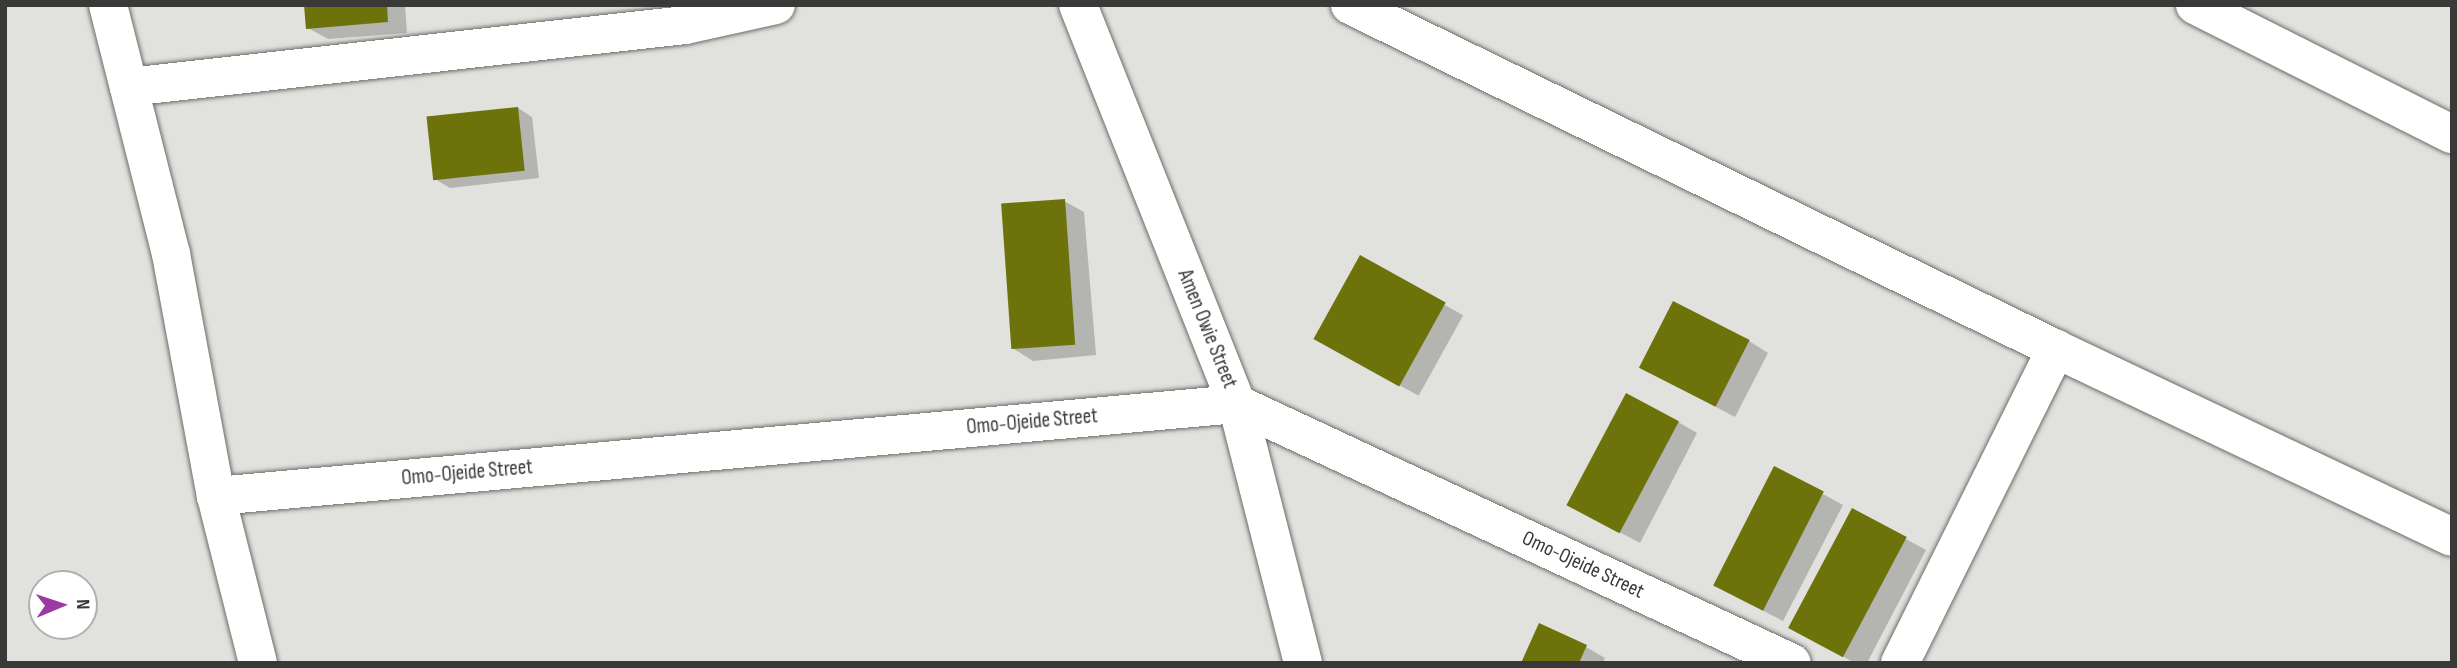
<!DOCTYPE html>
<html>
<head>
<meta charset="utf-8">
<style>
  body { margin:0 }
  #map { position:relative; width:2457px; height:668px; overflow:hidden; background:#e1e1dd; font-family:"Sofia Sans Condensed",sans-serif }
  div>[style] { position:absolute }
  .shadow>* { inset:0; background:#0003; transform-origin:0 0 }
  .building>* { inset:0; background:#6d730a; transform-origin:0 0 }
  .roads { filter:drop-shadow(0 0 2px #6c6d69) drop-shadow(0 0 2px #6c6d69) }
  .minor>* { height:38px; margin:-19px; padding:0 19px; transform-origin:19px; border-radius:19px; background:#fff }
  span { translate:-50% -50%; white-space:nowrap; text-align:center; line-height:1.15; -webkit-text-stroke:7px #fff; paint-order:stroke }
  .street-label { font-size:21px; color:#393938 }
  .frame { position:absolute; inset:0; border:7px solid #393938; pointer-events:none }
  .north { position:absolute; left:28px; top:570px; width:70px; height:70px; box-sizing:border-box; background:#fff; border:2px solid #b0b0af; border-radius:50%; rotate:88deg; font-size:19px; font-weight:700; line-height:28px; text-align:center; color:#393938 }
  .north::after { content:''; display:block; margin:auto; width:24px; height:32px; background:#9a3ba4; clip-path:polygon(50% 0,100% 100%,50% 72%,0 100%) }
</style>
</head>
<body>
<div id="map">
  <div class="shadow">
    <div style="clip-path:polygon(306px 5px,405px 5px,407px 33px,328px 39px,308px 28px)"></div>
    <div style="clip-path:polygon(518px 108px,532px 117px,539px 178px,450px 188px,435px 179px)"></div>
    <div style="clip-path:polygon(1064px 201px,1084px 212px,1096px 355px,1033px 361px,1014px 349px)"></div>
    <div style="left:1360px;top:258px;width:118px;height:92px;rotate:29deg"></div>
    <div style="clip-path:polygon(1749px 341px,1768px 353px,1735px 417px,1661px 378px)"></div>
    <div style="clip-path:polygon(1678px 422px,1697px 433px,1640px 543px,1589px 516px)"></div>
    <div style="clip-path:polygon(1823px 494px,1843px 505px,1783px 621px,1735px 596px)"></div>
    <div style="clip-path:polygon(1853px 510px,1926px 550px,1867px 663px,1855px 663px,1811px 639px)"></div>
    <div style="clip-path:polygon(1586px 647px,1605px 658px,1603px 663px,1523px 663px)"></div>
  </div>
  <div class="building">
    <div style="clip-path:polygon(304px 5px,387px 5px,388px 22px,306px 29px)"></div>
    <div style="left:518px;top:107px;width:64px;height:92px;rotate:84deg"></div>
    <div style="left:1065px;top:199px;width:146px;height:64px;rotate:86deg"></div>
    <div style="left:1360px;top:255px;width:98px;height:96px;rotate:29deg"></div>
    <div style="left:1673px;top:301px;width:86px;height:75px;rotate:27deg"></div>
    <div style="left:1626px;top:393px;width:60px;height:127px;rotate:28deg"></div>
    <div style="left:1774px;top:466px;width:56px;height:134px;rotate:27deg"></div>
    <div style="left:1852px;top:508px;width:62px;height:136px;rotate:28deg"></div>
    <div style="clip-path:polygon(1539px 623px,1587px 645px,1579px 663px,1521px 663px)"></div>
  </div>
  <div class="roads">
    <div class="minor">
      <div style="left:108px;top:5px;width:257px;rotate:75.8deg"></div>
      <div style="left:171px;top:254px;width:246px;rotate:79.5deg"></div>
      <div style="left:216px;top:496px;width:172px;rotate:75.9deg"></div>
      <div style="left:1078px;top:5px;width:430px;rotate:68.3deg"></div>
      <div style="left:1237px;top:404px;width:267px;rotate:75.7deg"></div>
      <div style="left:1350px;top:5px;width:785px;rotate:25.98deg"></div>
      <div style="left:2056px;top:349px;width:438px;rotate:25.4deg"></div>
      <div style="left:2195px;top:5px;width:288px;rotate:26.7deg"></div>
      <div style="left:129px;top:87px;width:559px;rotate:-6.36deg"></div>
      <div style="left:685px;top:25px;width:93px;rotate:-12.4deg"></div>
      <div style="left:216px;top:496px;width:1025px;rotate:-5.15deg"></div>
      <div style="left:1237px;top:404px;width:612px;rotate:25.02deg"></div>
      <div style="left:1900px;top:663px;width:351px;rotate:-63.6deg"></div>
    </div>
  </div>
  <div class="street-label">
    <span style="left:1207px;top:329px;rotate:68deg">Amen Owie Street</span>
    <span style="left:1032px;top:422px;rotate:-5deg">Omo-Ojeide Street</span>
    <span style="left:467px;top:473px;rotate:-5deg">Omo-Ojeide Street</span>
    <span style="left:1583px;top:565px;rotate:25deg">Omo-Ojeide Street</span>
  </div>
  <div class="frame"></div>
  <div class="north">N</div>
</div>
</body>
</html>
